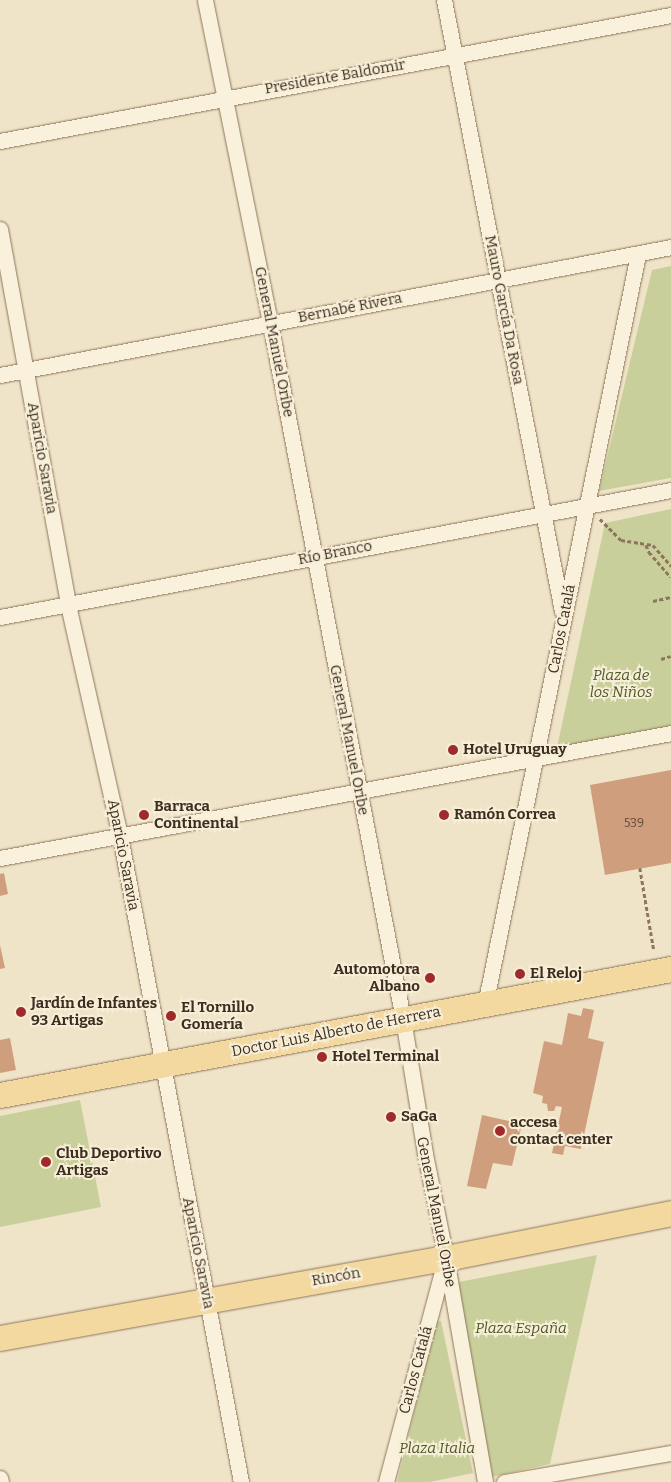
<!DOCTYPE html>
<html>
<head>
<meta charset="utf-8">
<style>
  body { margin:0 }
  #map { position:relative; width:671px; height:1482px; overflow:hidden; background:#f0e4c8; font-family:Bitter,serif }
  div>[style] { position:absolute }
  .green>* { inset:0; background:#c9cf9b }
  .building>* { inset:0; background:#cf9f7d }
  .path>* { height:2.5px; margin-top:-1.25px; transform-origin:0; background:repeating-linear-gradient(90deg,#8d765c 0 4px,transparent 0 6.5px) }
  .roads { filter:drop-shadow(0 0 1px #8d765c) drop-shadow(0 0 1px #8d765c) }
  .minor>* { height:15px; margin:-7.5px; padding:0 7.5px; transform-origin:7.5px; border-radius:7.5px; background:#faf1dc }
  .primary>* { height:25px; margin:-12.5px; padding:0 12.5px; transform-origin:12.5px; border-radius:12.5px; background:#f3d9a0 }
  .dots>* { width:14px; height:14px; translate:-50% -50%; box-sizing:border-box; border:2px solid #f7eed8; border-radius:50% }
  span { translate:-50% -50%; white-space:nowrap; text-align:center; line-height:1.15; -webkit-text-stroke:4px #f7eed8; paint-order:stroke }
  .number-label { font-size:12px; color:#624a37 }
  .number-label span { -webkit-text-stroke-width:0 }
  .street-label { font-size:15px; color:#3d2e20 }
  .park-label { font-size:15px; color:#4d5a26; font-style:italic }
  .poi-label { font-size:15px; color:#3d2e20; font-weight:700 }
  .left { translate:0 -50%; text-align:left }
  .right { translate:-100% -50%; text-align:right }
</style>
</head>
<body>
<div id="map">
  <div class="green">
    <div style="clip-path:polygon(671px 266px,671px 478px,599px 491px,652px 270px)"></div>
    <div style="clip-path:polygon(671px 509px,671px 726px,556px 752px,605px 523px)"></div>
    <div style="clip-path:polygon(80px 1100px,101px 1207px,0 1227px,0 1116px)"></div>
    <div style="clip-path:polygon(597px 1255px,550px 1464px,491px 1477px,454px 1283px)"></div>
    <div style="clip-path:polygon(441px 1321px,473px 1473px,430px 1482px,397px 1482px,436px 1322px)"></div>
  </div>
  <div class="building">
    <div style="clip-path:polygon(671px 770px,671px 863px,605px 875px,590px 785px)"></div>
    <div style="clip-path:polygon(4px 873px,8px 894px,0 896px,0 874px)"></div>
    <div style="clip-path:polygon(0 945px,5px 968px,0 969px)"></div>
    <div style="clip-path:polygon(583px 1008px,594px 1010px,588px 1038px,604px 1042px,581px 1149px,565px 1146px,563px 1155px,552px 1153px,562px 1107px,556px 1106px,554px 1111px,548px 1111px,547px 1104px,542px 1103px,543px 1096px,533px 1093px,544px 1041px,562px 1045px,568px 1013px,581px 1016px)"></div>
    <div style="clip-path:polygon(10px 1038px,16px 1070px,0 1073px,0 1040px)"></div>
    <div style="clip-path:polygon(482px 1115px,522px 1124px,512px 1166px,493px 1163px,486px 1189px,467px 1186px)"></div>
  </div>
  <div class="path">
    <div style="left:600px;top:519px;width:30px;rotate:45deg"></div>
    <div style="left:621px;top:540px;width:32px;rotate:9deg"></div>
    <div style="left:653px;top:545px;width:28px;rotate:49deg"></div>
    <div style="left:646px;top:545px;width:8px;rotate:67deg"></div>
    <div style="left:649px;top:552px;width:33px;rotate:49deg"></div>
    <div style="left:653px;top:601px;width:18px;rotate:-13deg"></div>
    <div style="left:661px;top:659px;width:10px;rotate:-17deg"></div>
    <div style="left:640px;top:868px;width:84px;rotate:80.4deg"></div>
  </div>
  <div class="roads">
    <div class="minor">
      <div style="left:205px;top:0;width:329px;rotate:78.6deg"></div>
      <div style="left:270px;top:323px;width:709px;rotate:79.18deg"></div>
      <div style="left:403px;top:1019px;width:137px;rotate:80.7deg"></div>
      <div style="left:425px;top:1154px;width:106px;rotate:78.6deg"></div>
      <div style="left:446px;top:1258px;width:227px;rotate:80.1deg"></div>
      <div style="left:444px;top:0;width:622px;rotate:79.07deg"></div>
      <div style="left:0;top:141px;width:683px;rotate:-10.64deg"></div>
      <div style="left:0;top:229px;width:382px;rotate:79.7deg"></div>
      <div style="left:68px;top:605px;width:237px;rotate:77.3deg"></div>
      <div style="left:120px;top:836px;width:657px;rotate:79.39deg"></div>
      <div style="left:0;top:375px;width:683px;rotate:-10.8deg"></div>
      <div style="left:0;top:617px;width:683px;rotate:-10.72deg"></div>
      <div style="left:0;top:858px;width:683px;rotate:-10.55deg"></div>
      <div style="left:485px;top:1005px;width:766px;rotate:-78.48deg"></div>
      <div style="left:0;top:1478px;width:4px;rotate:76deg"></div>
      <div style="left:386px;top:1482px;width:226px;rotate:-75.1deg"></div>
      <div style="left:504px;top:1482px;width:169px;rotate:-9.9deg"></div>
    </div>
    <div class="primary">
      <div style="left:0;top:1095px;width:683px;rotate:-10.64deg"></div>
      <div style="left:0;top:1338px;width:453px;rotate:-10.2deg"></div>
      <div style="left:446px;top:1258px;width:229px;rotate:-11.3deg"></div>
    </div>
  </div>
  <div class="dots">
    <div style="left:453px;top:750px;background:#9e2a2b"></div>
    <div style="left:144px;top:815px;background:#9e2a2b"></div>
    <div style="left:444px;top:815px;background:#9e2a2b"></div>
    <div style="left:520px;top:974px;background:#9e2a2b"></div>
    <div style="left:430px;top:978px;background:#9e2a2b"></div>
    <div style="left:21px;top:1012px;background:#9e2a2b"></div>
    <div style="left:171px;top:1016px;background:#9e2a2b"></div>
    <div style="left:322px;top:1057px;background:#9e2a2b"></div>
    <div style="left:391px;top:1117px;background:#9e2a2b"></div>
    <div style="left:500px;top:1131px;background:#9e2a2b"></div>
    <div style="left:46px;top:1162px;background:#9e2a2b"></div>
  </div>
  <div class="number-label">
    <span style="left:634px;top:824px">539</span>
  </div>
  <div class="street-label">
    <span style="left:335px;top:77px;rotate:-10deg">Presidente Baldomir</span>
    <span style="left:350px;top:308px;rotate:-11deg">Bernabé Rivera</span>
    <span style="left:504px;top:310px;rotate:79deg">Mauro García Da Rosa</span>
    <span style="left:274px;top:342px;rotate:79deg">General Manuel Oribe</span>
    <span style="left:42px;top:458px;rotate:80deg">Aparicio Saravia</span>
    <span style="left:335px;top:553px;rotate:-11deg">Río Branco</span>
    <span style="left:562px;top:629px;rotate:-79deg">Carlos Catalá</span>
    <span style="left:349px;top:740px;rotate:79deg">General Manuel Oribe</span>
    <span style="left:123px;top:855px;rotate:79deg">Aparicio Saravia</span>
    <span style="left:336px;top:1032px;rotate:-11deg">Doctor Luis Alberto de Herrera</span>
    <span style="left:436px;top:1212px;rotate:79deg">General Manuel Oribe</span>
    <span style="left:198px;top:1253px;rotate:79deg">Aparicio Saravia</span>
    <span style="left:336px;top:1277px;rotate:-10deg">Rincón</span>
    <span style="left:416px;top:1370px;rotate:-75deg">Carlos Catalá</span>
  </div>
  <div class="park-label">
    <span style="left:621px;top:684px">Plaza de<br>los Niños</span>
    <span style="left:521px;top:1329px">Plaza España</span>
    <span style="left:437px;top:1449px">Plaza Italia</span>
  </div>
  <div class="poi-label">
    <span class="left" style="left:463px;top:750px">Hotel Uruguay</span>
    <span class="left" style="left:154px;top:815px">Barraca<br>Continental</span>
    <span class="left" style="left:454px;top:815px">Ramón Correa</span>
    <span class="right" style="left:420px;top:978px">Automotora<br>Albano</span>
    <span class="left" style="left:530px;top:974px">El Reloj</span>
    <span class="left" style="left:31px;top:1012px">Jardín de Infantes<br>93 Artigas</span>
    <span class="left" style="left:181px;top:1016px">El Tornillo<br>Gomería</span>
    <span class="left" style="left:332px;top:1057px">Hotel Terminal</span>
    <span class="left" style="left:401px;top:1117px">SaGa</span>
    <span class="left" style="left:510px;top:1131px">accesa<br>contact center</span>
    <span class="left" style="left:56px;top:1162px">Club Deportivo<br>Artigas</span>
  </div>
</div>
</body>
</html>
